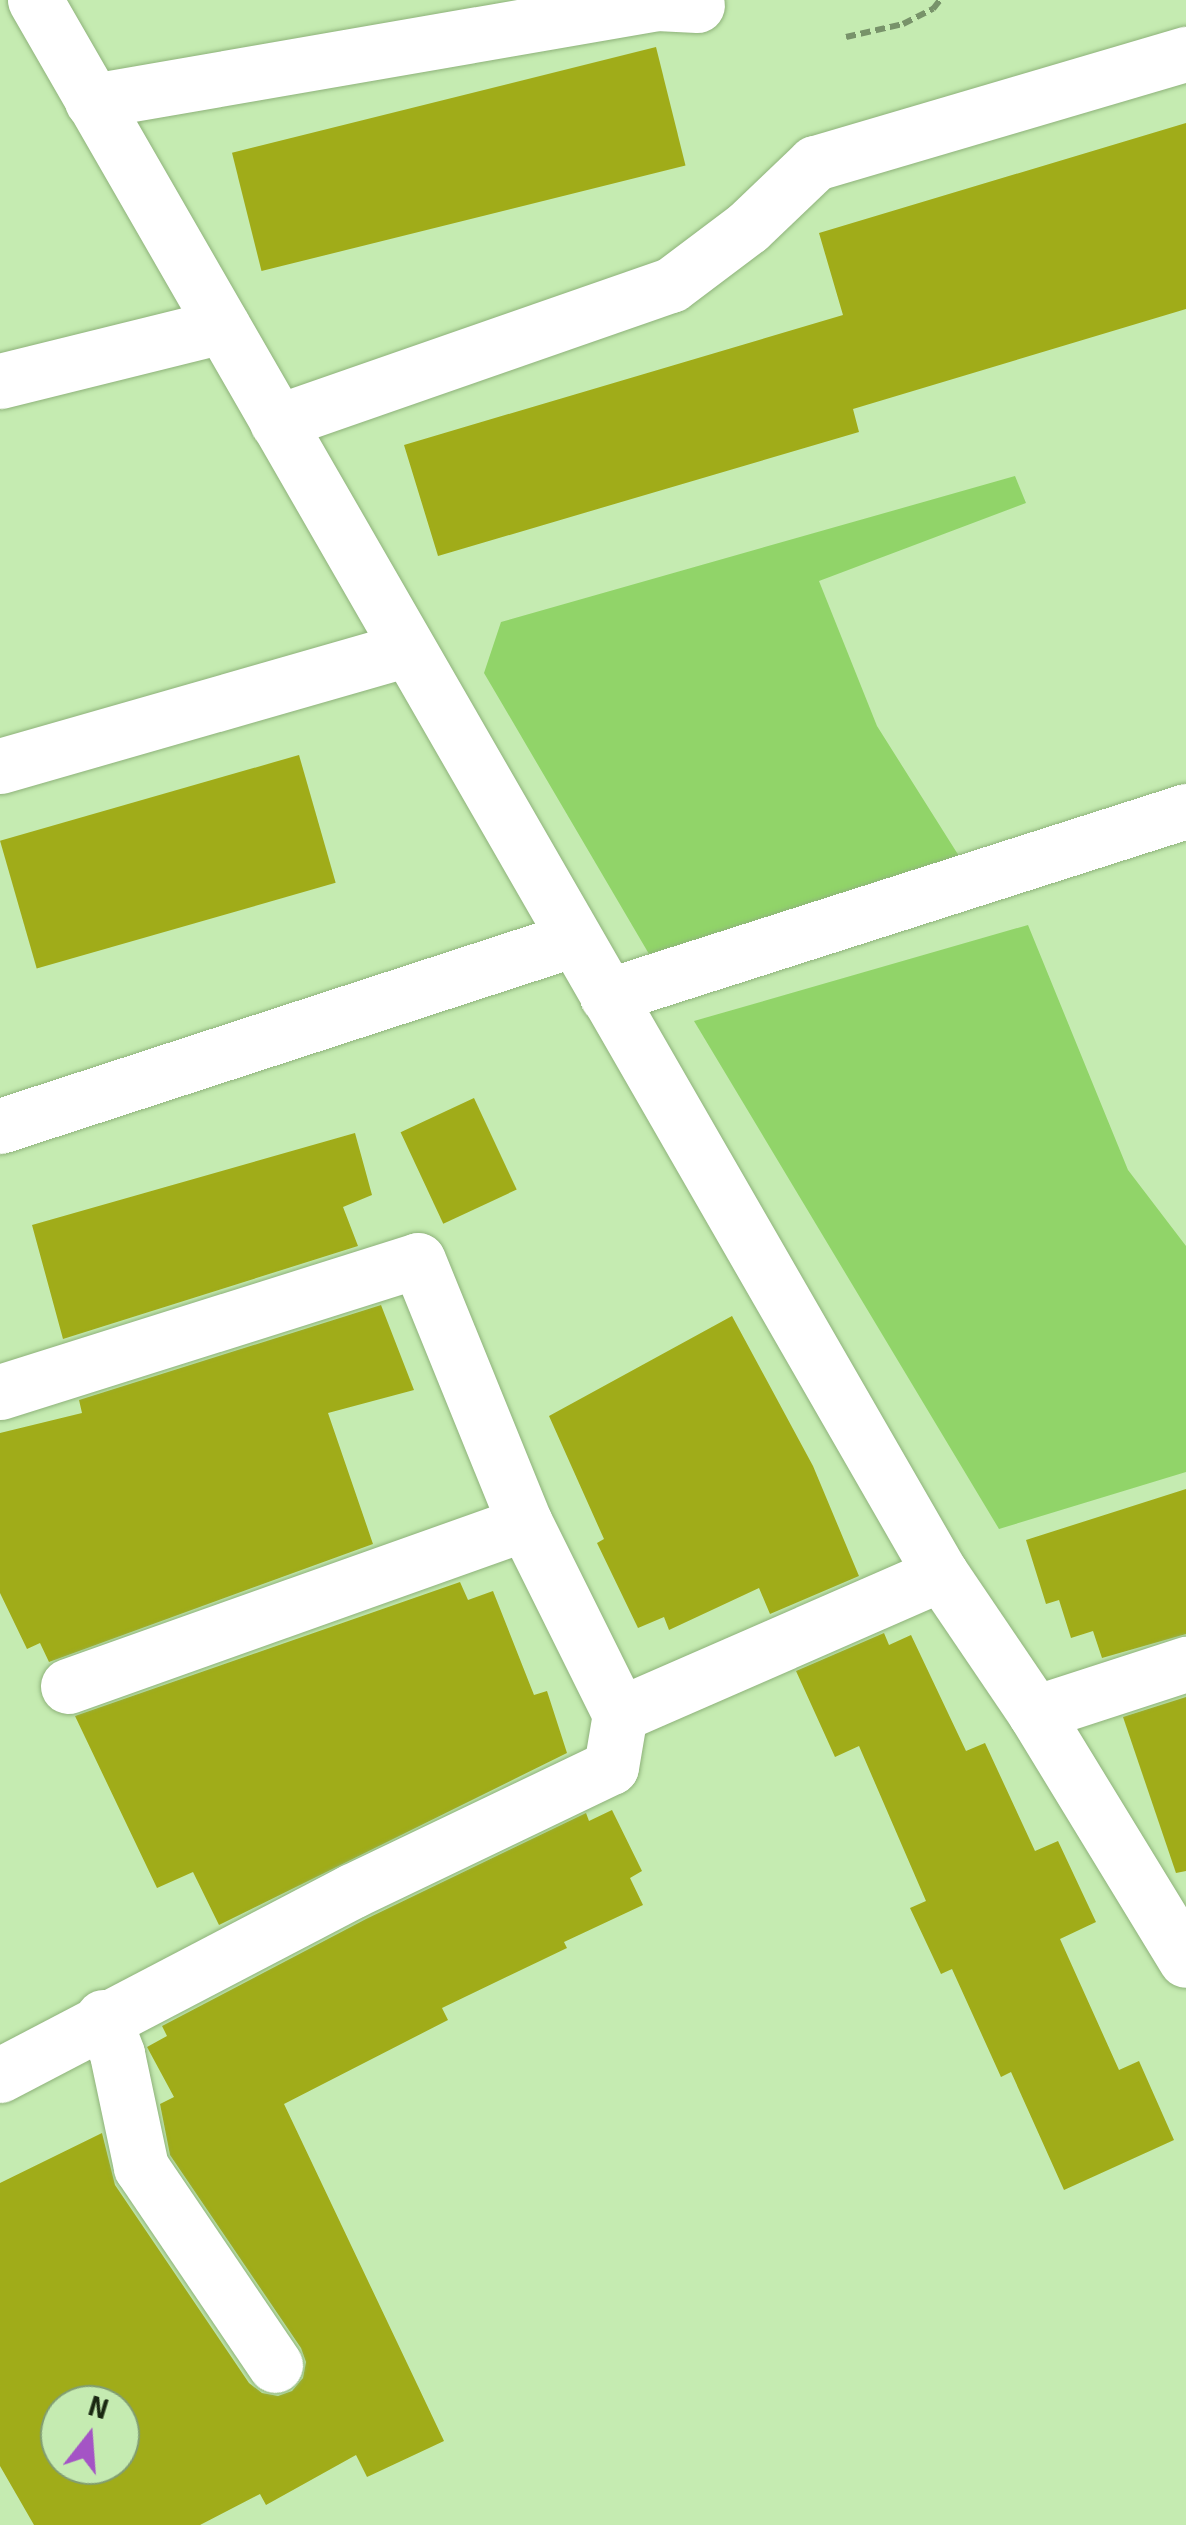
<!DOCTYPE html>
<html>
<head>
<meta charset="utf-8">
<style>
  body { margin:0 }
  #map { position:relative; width:1186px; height:2525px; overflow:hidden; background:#c5ebb1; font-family:Signika,sans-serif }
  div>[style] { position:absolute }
  .water>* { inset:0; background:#91d469 }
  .building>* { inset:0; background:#a0ac19; transform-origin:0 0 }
  .path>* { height:6px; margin-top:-3px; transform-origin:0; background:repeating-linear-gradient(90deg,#78936a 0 10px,transparent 0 15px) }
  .roads { filter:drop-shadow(0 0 2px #8eb27a) drop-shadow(0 0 2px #8eb27a) }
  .minor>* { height:55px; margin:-27.5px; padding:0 27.5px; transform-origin:27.5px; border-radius:27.5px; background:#fff }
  span { translate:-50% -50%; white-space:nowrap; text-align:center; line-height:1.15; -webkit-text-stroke:9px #c5ebb1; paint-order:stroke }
  .north { position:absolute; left:40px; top:2385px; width:100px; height:100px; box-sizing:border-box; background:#c5ebb1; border:2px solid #819d71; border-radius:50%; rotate:17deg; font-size:28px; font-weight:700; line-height:40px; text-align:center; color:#1a2812 }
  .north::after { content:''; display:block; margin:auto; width:35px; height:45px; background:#a454c5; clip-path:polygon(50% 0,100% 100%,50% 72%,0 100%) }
</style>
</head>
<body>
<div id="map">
  <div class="water">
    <div style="clip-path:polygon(1015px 476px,1026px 503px,819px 581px,877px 726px,964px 864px,649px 954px,484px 673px,501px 622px)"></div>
    <div style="clip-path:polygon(1028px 925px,1128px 1170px,1186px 1246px,1186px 1472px,999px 1529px,694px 1021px)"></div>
  </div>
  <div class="building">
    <div style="left:656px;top:47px;width:122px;height:437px;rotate:76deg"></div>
    <div style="clip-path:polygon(1186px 123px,1186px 309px,853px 409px,859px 432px,438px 556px,404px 445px,843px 315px,819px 233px)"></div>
    <div style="left:299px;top:755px;width:133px;height:311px;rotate:74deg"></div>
    <div style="left:474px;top:1098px;width:101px;height:81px;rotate:65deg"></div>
    <div style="clip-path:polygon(355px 1133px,372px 1195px,343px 1207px,358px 1246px,63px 1339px,32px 1225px)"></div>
    <div style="clip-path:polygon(381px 1305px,414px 1390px,328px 1413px,373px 1544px,49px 1662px,40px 1643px,27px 1649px,0 1593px,0 1433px,82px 1413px,79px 1400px)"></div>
    <div style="clip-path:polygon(732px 1316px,813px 1466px,859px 1576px,770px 1614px,759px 1588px,669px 1630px,664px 1617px,638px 1628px,597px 1543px,604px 1539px,549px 1416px)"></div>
    <div style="clip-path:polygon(1186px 1489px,1186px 1634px,1102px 1658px,1093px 1631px,1071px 1638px,1059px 1600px,1046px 1604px,1026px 1540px)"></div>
    <div style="clip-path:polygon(460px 1582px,468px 1600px,493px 1591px,534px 1695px,547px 1691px,567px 1753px,219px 1925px,193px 1872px,157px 1888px,75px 1716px)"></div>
    <div style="clip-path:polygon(884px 1633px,889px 1645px,911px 1635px,966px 1751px,985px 1743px,1035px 1851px,1058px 1841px,1096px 1922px,1060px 1939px,1119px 2070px,1139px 2061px,1174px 2140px,1064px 2190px,1011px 2072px,1001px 2077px,952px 1969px,941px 1974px,910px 1908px,926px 1901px,859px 1746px,835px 1757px,796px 1671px)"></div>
    <div style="clip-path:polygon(1186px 1697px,1186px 1871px,1176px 1873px,1123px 1717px)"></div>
    <div style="clip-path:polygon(evenodd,612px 1810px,642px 1871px,630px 1878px,643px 1905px,564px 1942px,567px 1948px,442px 2008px,448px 2020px,284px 2104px,444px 2441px,367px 2477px,356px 2455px,266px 2505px,260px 2494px,200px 2525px,34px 2525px,0 2466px,0 2183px,102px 2133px,115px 2185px,249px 2383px,262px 2393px,278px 2396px,292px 2391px,303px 2378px,306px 2362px,301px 2348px,170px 2155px,160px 2104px,174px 2097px,147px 2047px,167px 2036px,162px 2026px,366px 1919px,586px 1813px,589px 1821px,612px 1810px,60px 2405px,120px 2405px,120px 2465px,60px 2465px,60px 2405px)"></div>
  </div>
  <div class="path">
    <div style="left:846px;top:37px;width:58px;rotate:-12.8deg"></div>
    <div style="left:903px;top:24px;width:34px;rotate:-27deg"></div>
    <div style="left:933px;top:9px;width:11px;rotate:-52deg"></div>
  </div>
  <div class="roads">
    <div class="minor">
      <div style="left:35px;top:0;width:1816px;rotate:60.08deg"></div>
      <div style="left:941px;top:1574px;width:168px;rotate:55.9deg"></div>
      <div style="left:1035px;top:1713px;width:289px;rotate:58.6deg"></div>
      <div style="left:92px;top:101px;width:573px;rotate:-9.84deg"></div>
      <div style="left:657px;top:3px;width:40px;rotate:2.9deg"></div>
      <div style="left:0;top:381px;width:229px;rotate:-13.9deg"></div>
      <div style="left:277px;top:422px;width:417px;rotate:-19.2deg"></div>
      <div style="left:671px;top:285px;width:96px;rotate:-37deg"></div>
      <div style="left:748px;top:227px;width:93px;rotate:-43.7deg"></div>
      <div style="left:815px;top:163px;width:387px;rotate:-16.4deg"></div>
      <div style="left:0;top:766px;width:423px;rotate:-16deg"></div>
      <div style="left:607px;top:996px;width:608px;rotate:-17.72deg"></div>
      <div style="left:0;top:1126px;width:604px;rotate:-18.04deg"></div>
      <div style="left:0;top:1392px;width:438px;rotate:-17.5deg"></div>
      <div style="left:418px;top:1260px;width:284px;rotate:67.9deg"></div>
      <div style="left:525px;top:1523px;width:213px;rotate:63.6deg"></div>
      <div style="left:620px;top:1714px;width:350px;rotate:-23.6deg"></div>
      <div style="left:68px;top:1686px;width:485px;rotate:-19.6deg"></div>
      <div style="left:1035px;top:1713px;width:159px;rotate:-18deg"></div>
      <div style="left:103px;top:2017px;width:40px;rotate:69deg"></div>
      <div style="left:117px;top:2054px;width:116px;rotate:78deg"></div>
      <div style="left:141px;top:2167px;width:239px;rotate:55.9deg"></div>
      <div style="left:0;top:2075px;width:397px;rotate:-27.6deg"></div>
      <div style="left:352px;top:1891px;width:287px;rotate:-25.6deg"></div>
      <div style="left:611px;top:1767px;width:54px;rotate:-80.4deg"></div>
    </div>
  </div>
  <div class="north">N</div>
</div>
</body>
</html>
